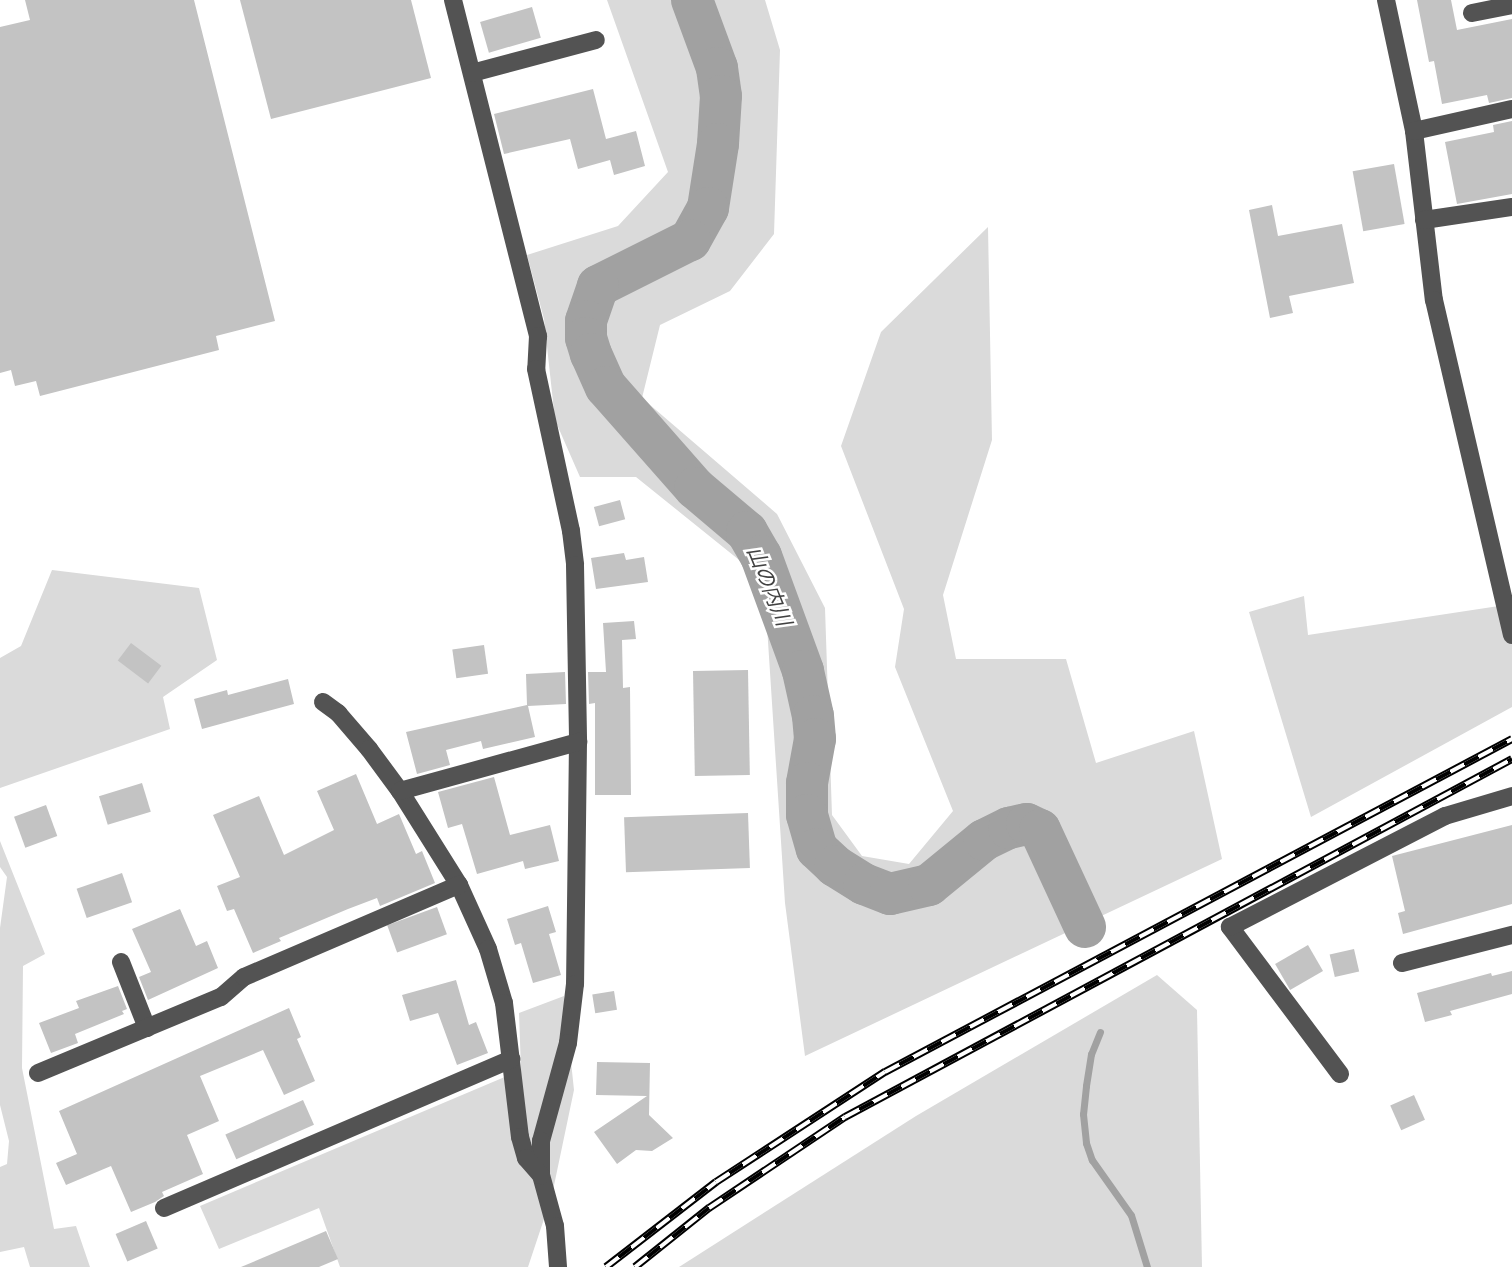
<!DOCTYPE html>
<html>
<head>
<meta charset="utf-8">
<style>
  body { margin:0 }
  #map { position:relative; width:1512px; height:1267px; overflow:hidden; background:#fff; font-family:Raleway,"Noto Sans JP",sans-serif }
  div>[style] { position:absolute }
  .green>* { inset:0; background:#dadada }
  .stream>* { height:7px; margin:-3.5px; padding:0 3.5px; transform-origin:3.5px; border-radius:3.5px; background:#a1a1a1 }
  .river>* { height:42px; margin:-21px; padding:0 21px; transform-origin:21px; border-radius:21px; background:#a1a1a1 }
  .building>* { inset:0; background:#c3c3c3; transform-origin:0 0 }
  .minor>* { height:18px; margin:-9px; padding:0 9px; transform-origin:9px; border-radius:9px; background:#535353 }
  .rail>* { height:8px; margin-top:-4px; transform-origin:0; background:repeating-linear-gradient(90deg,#fff 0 16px,#000 0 32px); box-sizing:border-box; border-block:2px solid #000 }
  span { translate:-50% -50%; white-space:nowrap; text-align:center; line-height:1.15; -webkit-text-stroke:5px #fff; paint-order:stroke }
  .water-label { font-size:21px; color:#424242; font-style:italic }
</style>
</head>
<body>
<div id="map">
  <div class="green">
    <div style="clip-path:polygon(607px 0,765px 0,780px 50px,774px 234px,730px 291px,660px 325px,642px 398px,777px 514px,825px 608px,832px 815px,862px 856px,909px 864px,953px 811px,895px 667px,904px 609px,841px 446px,881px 332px,988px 227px,992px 440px,943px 595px,956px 659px,1066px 659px,1096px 763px,1194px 731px,1222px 859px,805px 1056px,785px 903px,764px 580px,636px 477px,580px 477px,555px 420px,544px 319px,527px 255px,618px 226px,668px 172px)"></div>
    <div style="clip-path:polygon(52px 570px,199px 588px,217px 660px,163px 697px,170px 729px,0 788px,0 658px,21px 646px)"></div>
    <div style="clip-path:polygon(1304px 596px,1308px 635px,1512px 604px,1512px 707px,1311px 817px,1249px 612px)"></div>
    <div style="clip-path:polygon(0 841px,45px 954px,23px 966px,22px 1068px,54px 1229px,76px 1226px,90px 1267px,30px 1267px,24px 1247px,0 1252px,0 1167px,7px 1164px,9px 1141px,0 1105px,0 928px,7px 877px,0 867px)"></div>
    <div style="clip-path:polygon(1157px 975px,1197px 1010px,1202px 1267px,679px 1267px,916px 1116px)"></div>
    <div style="clip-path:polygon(564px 996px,574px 1090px,552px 1195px,528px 1267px,340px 1267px,319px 1208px,219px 1249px,200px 1206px,521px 1070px,519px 1013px)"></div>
  </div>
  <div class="stream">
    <div style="left:1100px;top:1032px;width:24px;rotate:112deg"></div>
    <div style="left:1091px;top:1054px;width:32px;rotate:99deg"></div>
    <div style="left:1086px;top:1086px;width:28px;rotate:96deg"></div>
    <div style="left:1083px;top:1114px;width:29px;rotate:84deg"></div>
    <div style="left:1086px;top:1143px;width:18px;rotate:71deg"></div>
    <div style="left:1092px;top:1160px;width:67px;rotate:54.7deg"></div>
    <div style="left:1131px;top:1215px;width:54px;rotate:72.9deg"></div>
  </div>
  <div class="river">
    <div style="left:692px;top:0;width:72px;rotate:69.8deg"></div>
    <div style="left:717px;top:68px;width:28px;rotate:82deg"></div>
    <div style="left:721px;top:96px;width:48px;rotate:93.6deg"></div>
    <div style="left:718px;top:144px;width:65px;rotate:98.9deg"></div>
    <div style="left:708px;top:208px;width:37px;rotate:119deg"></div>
    <div style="left:690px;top:240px;width:103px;rotate:153.4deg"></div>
    <div style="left:598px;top:286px;width:37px;rotate:109deg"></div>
    <div style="left:586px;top:321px;width:17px;rotate:90deg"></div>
    <div style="left:586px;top:338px;width:17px;rotate:73deg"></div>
    <div style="left:591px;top:354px;width:36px;rotate:66deg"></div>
    <div style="left:606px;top:387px;width:135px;rotate:48.6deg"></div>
    <div style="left:695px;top:488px;width:68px;rotate:40.2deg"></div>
    <div style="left:747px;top:532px;width:28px;rotate:60deg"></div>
    <div style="left:761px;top:556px;width:122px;rotate:69.9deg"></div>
    <div style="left:803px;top:671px;width:46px;rotate:77.5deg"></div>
    <div style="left:813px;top:716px;width:23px;rotate:85deg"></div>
    <div style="left:815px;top:739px;width:45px;rotate:100.3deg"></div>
    <div style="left:807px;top:783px;width:32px;rotate:90deg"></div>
    <div style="left:807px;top:815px;width:35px;rotate:74deg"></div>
    <div style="left:817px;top:849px;width:25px;rotate:43deg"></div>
    <div style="left:835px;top:866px;width:34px;rotate:32deg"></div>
    <div style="left:864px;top:884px;width:28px;rotate:21deg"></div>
    <div style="left:890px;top:894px;width:40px;rotate:-13deg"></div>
    <div style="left:929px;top:885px;width:71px;rotate:-39.3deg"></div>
    <div style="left:984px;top:840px;width:28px;rotate:-26deg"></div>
    <div style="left:1009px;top:828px;width:18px;rotate:-13deg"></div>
    <div style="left:1027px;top:824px;width:14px;rotate:25deg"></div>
    <div style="left:1040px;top:830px;width:107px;rotate:65.1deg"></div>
  </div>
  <div class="building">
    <div style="clip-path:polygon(25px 0,194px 0,275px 321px,216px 336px,219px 350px,40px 396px,36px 381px,15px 386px,11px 370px,0 373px,0 27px,30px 20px)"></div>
    <div style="clip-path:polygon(240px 0,411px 0,431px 78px,271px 119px)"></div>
    <div style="clip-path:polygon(1417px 0,1451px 0,1457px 30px,1512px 19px,1512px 98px,1489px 103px,1487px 95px,1442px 104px,1434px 61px,1429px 62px)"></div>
    <div style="left:532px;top:7px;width:32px;height:54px;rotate:74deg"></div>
    <div style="clip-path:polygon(593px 89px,606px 139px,636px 131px,645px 166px,614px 175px,610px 160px,578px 169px,570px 139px,504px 154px,494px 114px)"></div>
    <div style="clip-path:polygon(1512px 121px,1512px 194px,1457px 204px,1445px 142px,1494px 132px,1493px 125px)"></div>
    <div style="left:1394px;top:164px;width:61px;height:42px;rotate:80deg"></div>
    <div style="clip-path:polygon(1272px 205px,1278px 236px,1342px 224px,1354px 283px,1289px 296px,1293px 313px,1270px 318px,1249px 210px)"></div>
    <div style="left:620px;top:500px;width:20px;height:27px;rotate:75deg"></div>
    <div style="clip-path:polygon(624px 553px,626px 560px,644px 557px,648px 582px,596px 589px,591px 558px)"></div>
    <div style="clip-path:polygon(634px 621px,636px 639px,622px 640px,623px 688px,630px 687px,631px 795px,595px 795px,595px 703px,589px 704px,588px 672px,606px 672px,603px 623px)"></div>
    <div style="left:131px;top:643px;width:38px;height:22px;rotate:37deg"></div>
    <div style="left:484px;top:645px;width:29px;height:32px;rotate:82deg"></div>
    <div style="left:748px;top:670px;width:105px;height:55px;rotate:89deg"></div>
    <div style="clip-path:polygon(565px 672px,566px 704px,528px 706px,535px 737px,483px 749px,481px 741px,446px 750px,450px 765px,417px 774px,406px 732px,527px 705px,526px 674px)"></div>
    <div style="clip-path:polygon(288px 679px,294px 704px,202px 729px,194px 699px,227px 690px,228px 695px)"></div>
    <div style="clip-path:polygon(356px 774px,377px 824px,399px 814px,416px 854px,422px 851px,435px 883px,380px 906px,377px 898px,348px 909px,279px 938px,281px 941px,253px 953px,234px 909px,227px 911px,217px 886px,240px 877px,213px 815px,259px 796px,284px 855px,334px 830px,317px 791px)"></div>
    <div style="clip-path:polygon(494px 777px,510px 835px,550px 825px,559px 861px,525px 869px,523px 861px,477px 874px,462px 824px,448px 828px,438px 792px)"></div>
    <div style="left:142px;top:783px;width:30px;height:45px;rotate:73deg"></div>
    <div style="left:46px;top:805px;width:33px;height:34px;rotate:70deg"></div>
    <div style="left:748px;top:813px;width:55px;height:124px;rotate:88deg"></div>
    <div style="clip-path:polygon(1512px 825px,1512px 904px,1403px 934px,1398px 913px,1405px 911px,1392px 856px)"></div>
    <div style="left:122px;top:873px;width:31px;height:48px;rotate:71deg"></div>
    <div style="clip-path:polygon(548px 906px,556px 932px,549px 934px,561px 975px,533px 983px,521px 943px,515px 945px,507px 919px)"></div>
    <div style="left:437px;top:907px;width:29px;height:53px;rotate:70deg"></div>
    <div style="clip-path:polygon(180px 909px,196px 946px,207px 941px,218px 968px,148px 1000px,139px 977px,151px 972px,132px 929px)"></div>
    <div style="left:1308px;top:945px;width:30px;height:38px;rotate:60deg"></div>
    <div style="left:1354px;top:949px;width:23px;height:25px;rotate:77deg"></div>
    <div style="clip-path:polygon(1512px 971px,1512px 994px,1450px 1011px,1452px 1015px,1425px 1022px,1417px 993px,1491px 973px,1492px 976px)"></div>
    <div style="clip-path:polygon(456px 980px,469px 1025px,476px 1022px,488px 1053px,457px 1065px,438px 1013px,410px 1021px,402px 995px)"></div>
    <div style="clip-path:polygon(118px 986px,127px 1009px,122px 1011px,124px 1014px,75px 1034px,78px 1043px,51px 1053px,39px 1023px,79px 1008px,76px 1001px)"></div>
    <div style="left:614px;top:991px;width:19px;height:22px;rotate:81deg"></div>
    <div style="clip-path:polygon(289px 1008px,301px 1037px,297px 1039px,315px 1081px,284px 1095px,263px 1050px,200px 1076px,219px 1121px,187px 1135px,203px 1174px,162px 1192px,164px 1196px,155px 1202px,131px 1212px,111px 1166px,66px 1185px,56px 1163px,77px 1154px,59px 1111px)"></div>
    <div style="clip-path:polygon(597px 1062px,650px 1063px,649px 1115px,673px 1138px,652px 1151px,636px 1150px,617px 1164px,594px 1132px,647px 1096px,596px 1095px)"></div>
    <div style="left:1414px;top:1095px;width:27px;height:26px;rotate:66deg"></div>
    <div style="left:303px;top:1100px;width:27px;height:85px;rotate:66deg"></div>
    <div style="left:146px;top:1221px;width:30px;height:33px;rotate:67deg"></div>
    <div style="clip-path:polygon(326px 1231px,338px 1259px,319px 1267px,241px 1267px)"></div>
  </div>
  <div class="minor">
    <div style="left:453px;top:0;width:347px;rotate:75.8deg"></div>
    <div style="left:538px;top:336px;width:33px;rotate:93deg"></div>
    <div style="left:536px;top:369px;width:166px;rotate:77.8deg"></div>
    <div style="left:571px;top:531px;width:34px;rotate:83deg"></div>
    <div style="left:575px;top:565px;width:177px;rotate:89deg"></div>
    <div style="left:578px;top:742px;width:242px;rotate:90.7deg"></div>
    <div style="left:575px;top:984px;width:59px;rotate:96.8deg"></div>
    <div style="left:568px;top:1043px;width:102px;rotate:105.4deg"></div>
    <div style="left:541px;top:1141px;width:34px;rotate:90deg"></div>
    <div style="left:541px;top:1175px;width:53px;rotate:74.6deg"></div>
    <div style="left:555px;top:1226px;width:41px;rotate:85.8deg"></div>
    <div style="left:1386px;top:0;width:134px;rotate:77.9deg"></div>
    <div style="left:1414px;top:131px;width:170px;rotate:83.3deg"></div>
    <div style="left:1434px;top:300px;width:344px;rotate:76.9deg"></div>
    <div style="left:1472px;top:13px;width:41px;rotate:-11.3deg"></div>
    <div style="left:472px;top:73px;width:128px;rotate:-14.9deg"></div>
    <div style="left:1414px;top:131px;width:100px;rotate:-12.7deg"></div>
    <div style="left:1424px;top:220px;width:89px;rotate:-8.4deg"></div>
    <div style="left:323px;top:702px;width:19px;rotate:36deg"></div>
    <div style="left:338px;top:713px;width:48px;rotate:49.3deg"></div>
    <div style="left:369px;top:749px;width:52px;rotate:53.6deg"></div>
    <div style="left:400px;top:791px;width:111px;rotate:57.9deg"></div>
    <div style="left:459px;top:885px;width:70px;rotate:65.6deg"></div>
    <div style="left:488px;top:949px;width:56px;rotate:73.5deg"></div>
    <div style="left:504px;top:1003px;width:135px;rotate:83.2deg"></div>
    <div style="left:520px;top:1137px;width:22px;rotate:74deg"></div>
    <div style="left:526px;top:1158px;width:23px;rotate:49deg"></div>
    <div style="left:400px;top:791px;width:185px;rotate:-15.4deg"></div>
    <div style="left:121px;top:962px;width:71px;rotate:68.5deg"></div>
    <div style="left:1402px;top:963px;width:114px;rotate:-14.3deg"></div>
    <div style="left:38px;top:1073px;width:198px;rotate:-22.6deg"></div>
    <div style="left:221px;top:997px;width:30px;rotate:-41deg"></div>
    <div style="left:244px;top:977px;width:234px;rotate:-23.2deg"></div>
    <div style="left:1340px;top:1074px;width:184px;rotate:-126.8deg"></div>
    <div style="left:1230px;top:927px;width:242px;rotate:-27.3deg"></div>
    <div style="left:1445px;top:816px;width:70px;rotate:-16.6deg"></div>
    <div style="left:164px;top:1208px;width:378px;rotate:-23.2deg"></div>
  </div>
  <div class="rail">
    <div style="left:606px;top:1267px;width:139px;rotate:-37.7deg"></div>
    <div style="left:716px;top:1182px;width:202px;rotate:-33.1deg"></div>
    <div style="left:885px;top:1072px;width:710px;rotate:-27.97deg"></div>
    <div style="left:635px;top:1267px;width:95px;rotate:-38.6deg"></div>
    <div style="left:709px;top:1208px;width:164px;rotate:-33.8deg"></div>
    <div style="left:845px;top:1117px;width:757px;rotate:-28.22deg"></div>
  </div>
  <div class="water-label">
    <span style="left:769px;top:586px;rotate:68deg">山の内川</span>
  </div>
</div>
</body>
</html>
